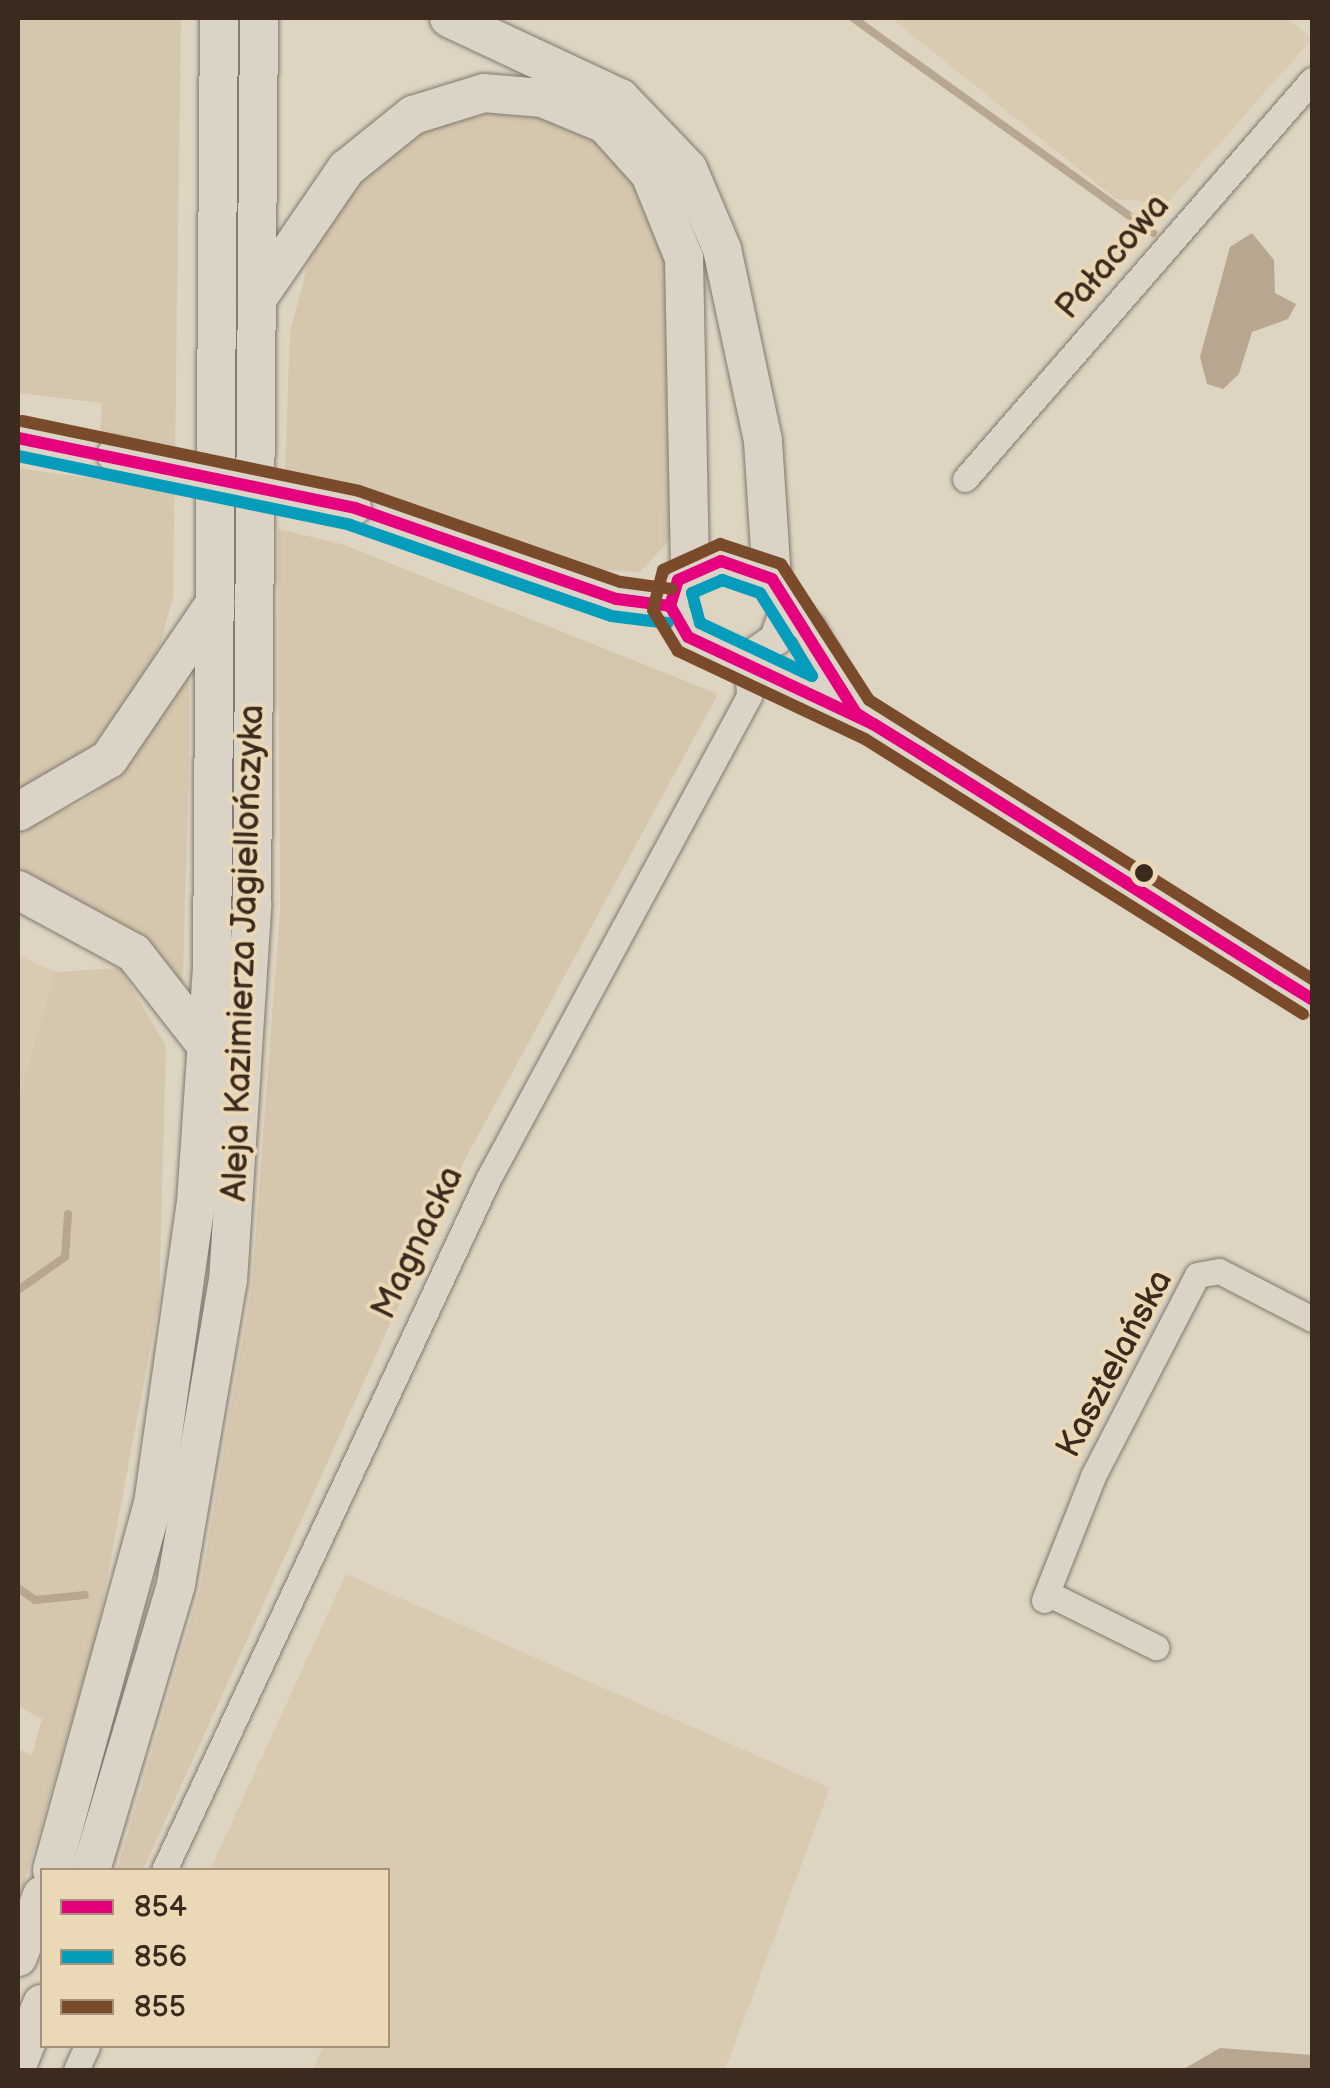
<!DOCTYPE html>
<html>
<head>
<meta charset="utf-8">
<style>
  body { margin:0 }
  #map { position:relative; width:1330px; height:2088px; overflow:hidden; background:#ded4c2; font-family:"Balsamiq Sans",sans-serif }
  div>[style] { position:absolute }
  .built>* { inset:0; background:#d9cbb1 }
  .green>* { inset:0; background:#d5c7ae }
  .water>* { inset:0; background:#b7a790 }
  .stream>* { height:8px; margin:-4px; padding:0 4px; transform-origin:4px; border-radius:4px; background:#b7a790 }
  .roads { filter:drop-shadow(0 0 2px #7f786d) drop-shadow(0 0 2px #7f786d) }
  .minor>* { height:25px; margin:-12.5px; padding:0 12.5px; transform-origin:12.5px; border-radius:12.5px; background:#dad3c6 }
  .major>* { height:32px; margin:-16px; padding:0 16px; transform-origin:16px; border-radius:16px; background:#dad3c6 }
  .highway>* { height:38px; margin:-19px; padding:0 19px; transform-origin:19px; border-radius:19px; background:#dad3c6 }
  .bridges { filter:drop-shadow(0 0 2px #7f786d) drop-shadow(0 0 2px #7f786d) }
  .major-bridge>* { height:32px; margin:-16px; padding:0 16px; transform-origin:16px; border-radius:16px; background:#dad3c6 }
  .bus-1>* { height:12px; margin:-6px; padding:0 6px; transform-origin:6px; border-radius:6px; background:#e5007d }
  .bus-2>* { height:12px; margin:-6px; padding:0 6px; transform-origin:6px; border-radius:6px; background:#069cbc }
  .bus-3>* { height:12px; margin:-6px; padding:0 6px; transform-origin:6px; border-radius:6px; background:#7a4b2a }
  .dots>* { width:28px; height:28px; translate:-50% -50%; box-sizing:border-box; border:5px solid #ead8b6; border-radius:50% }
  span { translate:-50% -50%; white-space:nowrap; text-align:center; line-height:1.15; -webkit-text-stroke:8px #ead8b6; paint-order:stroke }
  .street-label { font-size:35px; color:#3b2a1e }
  .frame { position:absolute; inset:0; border:20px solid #3b2a1e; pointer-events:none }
  .legend { position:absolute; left:40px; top:1868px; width:350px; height:180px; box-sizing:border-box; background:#ead8b6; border:2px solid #a49279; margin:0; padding:12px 18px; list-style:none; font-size:30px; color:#3b2a1e }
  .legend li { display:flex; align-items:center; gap:20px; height:50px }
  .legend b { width:50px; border:2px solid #a49279 }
</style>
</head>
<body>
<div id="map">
  <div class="built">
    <div style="clip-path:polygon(891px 18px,1288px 18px,1312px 39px,1167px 203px,1116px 199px)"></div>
    <div style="clip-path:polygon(18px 955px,55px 972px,18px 1099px)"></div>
    <div style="clip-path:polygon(346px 1574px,830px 1788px,725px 2070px,313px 2070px,323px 2046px,388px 2046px,388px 1870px,210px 1870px)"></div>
  </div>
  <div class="green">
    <div style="clip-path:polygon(18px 18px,181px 18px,173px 597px,160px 646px,115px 721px,90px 750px,18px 793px,18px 468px,97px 479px,102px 403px,18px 393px)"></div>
    <div style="clip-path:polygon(462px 110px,564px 118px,627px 164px,666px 237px,673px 536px,640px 572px,601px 570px,285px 469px,290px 333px,316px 233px,374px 156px)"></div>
    <div style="clip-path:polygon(278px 529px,345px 545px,718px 694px,462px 1165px,143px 1870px,117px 1870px,200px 1589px,252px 1284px,280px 911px)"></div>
    <div style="clip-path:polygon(189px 671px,189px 772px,182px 1003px,18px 878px,18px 831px,81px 803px,121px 772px)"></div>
    <div style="clip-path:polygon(120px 968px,166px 1046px,159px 1302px,96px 1638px,18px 1904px,18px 1749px,32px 1755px,42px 1719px,18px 1706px,18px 1099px,55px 972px)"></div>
  </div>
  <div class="water">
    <div style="clip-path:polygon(1252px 233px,1274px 260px,1275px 293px,1296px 304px,1288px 319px,1252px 332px,1239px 374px,1223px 389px,1207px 384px,1200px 357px,1230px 247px)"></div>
    <div style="clip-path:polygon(1220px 2048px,1312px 2055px,1312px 2070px,1182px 2070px)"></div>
  </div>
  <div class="stream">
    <div style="left:853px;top:18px;width:369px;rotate:35.6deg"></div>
    <div style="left:18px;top:1290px;width:57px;rotate:-35.1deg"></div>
    <div style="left:65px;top:1257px;width:43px;rotate:-86deg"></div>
    <div style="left:18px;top:1588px;width:21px;rotate:35deg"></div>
    <div style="left:35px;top:1600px;width:50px;rotate:-5.7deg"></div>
  </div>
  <div class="roads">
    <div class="minor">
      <div style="left:965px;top:479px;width:529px;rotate:-48.99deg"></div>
      <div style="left:1047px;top:1593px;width:122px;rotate:26.4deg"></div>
      <div style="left:1044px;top:1600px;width:133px;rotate:-68.4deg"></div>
      <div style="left:1093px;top:1476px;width:226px;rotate:-62.6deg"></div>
      <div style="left:1197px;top:1275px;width:22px;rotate:-10deg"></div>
      <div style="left:1219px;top:1271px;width:105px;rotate:27.3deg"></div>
      <div style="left:164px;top:1870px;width:763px;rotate:-64.88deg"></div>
      <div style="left:488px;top:1179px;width:549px;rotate:-61.61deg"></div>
      <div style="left:749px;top:696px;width:37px;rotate:-93deg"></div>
      <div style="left:76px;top:2070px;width:26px;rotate:-65deg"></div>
    </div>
    <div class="major">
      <div style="left:18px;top:438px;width:97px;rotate:10.1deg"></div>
      <div style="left:355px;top:508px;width:277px;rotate:19.2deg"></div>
      <div style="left:617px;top:599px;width:53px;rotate:7.5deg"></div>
      <div style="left:721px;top:561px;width:54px;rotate:19.4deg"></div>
      <div style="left:772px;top:579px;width:33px;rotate:63deg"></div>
      <div style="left:787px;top:608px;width:33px;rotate:110deg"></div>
      <div style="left:776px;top:639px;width:35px;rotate:145deg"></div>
      <div style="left:747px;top:659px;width:63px;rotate:-159.6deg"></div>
      <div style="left:688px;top:637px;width:36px;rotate:-120deg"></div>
      <div style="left:670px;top:606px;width:41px;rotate:-60.9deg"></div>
      <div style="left:690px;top:570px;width:32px;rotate:-16deg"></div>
      <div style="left:787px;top:608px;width:31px;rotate:42deg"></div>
      <div style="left:810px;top:629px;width:96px;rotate:61.3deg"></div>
      <div style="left:747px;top:659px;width:142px;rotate:27.3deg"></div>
      <div style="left:873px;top:724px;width:518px;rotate:32.06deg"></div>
    </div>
    <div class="highway">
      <div style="left:449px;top:18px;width:189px;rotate:25.1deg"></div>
      <div style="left:620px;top:98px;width:98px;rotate:46.2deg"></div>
      <div style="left:688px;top:169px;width:87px;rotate:67deg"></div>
      <div style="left:722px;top:249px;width:196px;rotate:77.9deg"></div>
      <div style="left:763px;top:441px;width:138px;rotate:86.3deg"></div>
      <div style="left:257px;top:299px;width:158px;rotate:-55.6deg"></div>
      <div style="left:346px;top:169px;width:86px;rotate:-38.9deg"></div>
      <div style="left:413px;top:115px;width:74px;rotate:-17.2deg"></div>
      <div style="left:484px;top:93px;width:58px;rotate:4.9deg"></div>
      <div style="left:542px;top:98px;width:68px;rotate:22.4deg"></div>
      <div style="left:605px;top:124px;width:67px;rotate:48deg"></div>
      <div style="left:650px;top:174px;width:91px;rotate:68deg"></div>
      <div style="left:684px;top:258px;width:312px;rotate:88.9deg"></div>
      <div style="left:18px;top:812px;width:105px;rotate:-30.2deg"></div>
      <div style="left:109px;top:759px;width:189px;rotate:-55.8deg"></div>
      <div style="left:18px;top:890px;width:132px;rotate:28.5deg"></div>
      <div style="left:134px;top:953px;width:122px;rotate:52deg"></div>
      <div style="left:52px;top:1870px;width:380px;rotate:-74.6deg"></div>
      <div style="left:153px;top:1504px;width:305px;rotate:-81.9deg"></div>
      <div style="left:196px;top:1202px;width:238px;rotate:-86.1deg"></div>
      <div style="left:212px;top:965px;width:947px;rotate:-89.58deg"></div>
      <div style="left:91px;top:1870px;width:298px;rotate:-73.4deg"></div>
      <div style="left:176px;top:1584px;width:307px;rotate:-80.3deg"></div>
      <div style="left:228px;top:1281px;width:377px;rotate:-86.3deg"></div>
      <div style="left:252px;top:905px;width:887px;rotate:-89.55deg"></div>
      <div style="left:18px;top:1957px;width:66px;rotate:-68.8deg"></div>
      <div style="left:18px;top:2063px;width:64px;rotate:-67.9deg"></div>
    </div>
  </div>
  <div class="bridges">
    <div class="major-bridge">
      <div style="left:113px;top:455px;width:248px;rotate:12.4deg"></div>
    </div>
  </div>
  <div class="bus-1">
    <div style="left:18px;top:438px;width:344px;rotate:11.7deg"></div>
    <div style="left:355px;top:508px;width:277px;rotate:19.2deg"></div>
    <div style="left:617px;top:599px;width:53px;rotate:7.5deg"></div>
    <div style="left:721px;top:561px;width:54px;rotate:19.4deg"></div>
    <div style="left:772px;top:579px;width:158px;rotate:57.9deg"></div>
    <div style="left:856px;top:713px;width:20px;rotate:33deg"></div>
    <div style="left:873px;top:724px;width:204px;rotate:-154.8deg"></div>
    <div style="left:688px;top:637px;width:36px;rotate:-120deg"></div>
    <div style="left:670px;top:606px;width:27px;rotate:-73deg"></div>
    <div style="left:678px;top:580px;width:47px;rotate:-23.8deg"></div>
    <div style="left:873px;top:724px;width:56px;rotate:31.1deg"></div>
    <div style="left:921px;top:753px;width:462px;rotate:32.2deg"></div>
    <div style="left:1312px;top:999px;width:41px;rotate:-149deg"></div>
    <div style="left:1277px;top:978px;width:477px;rotate:-147.8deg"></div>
  </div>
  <div class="bus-2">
    <div style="left:18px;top:456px;width:339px;rotate:11.7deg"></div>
    <div style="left:350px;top:525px;width:276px;rotate:19.2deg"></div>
    <div style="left:611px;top:616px;width:57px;rotate:7deg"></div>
    <div style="left:722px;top:580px;width:40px;rotate:18.9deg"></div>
    <div style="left:760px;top:593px;width:98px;rotate:57.9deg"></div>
    <div style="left:812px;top:676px;width:124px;rotate:-154.7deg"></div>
    <div style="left:700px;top:623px;width:31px;rotate:-105deg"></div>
    <div style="left:692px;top:593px;width:33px;rotate:-23deg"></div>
  </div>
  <div class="bus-3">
    <div style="left:22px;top:421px;width:344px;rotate:11.7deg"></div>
    <div style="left:359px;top:491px;width:277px;rotate:19.2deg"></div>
    <div style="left:621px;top:582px;width:51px;rotate:7.8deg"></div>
    <div style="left:1303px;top:1014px;width:517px;rotate:-147.88deg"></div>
    <div style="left:865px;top:739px;width:207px;rotate:-154.8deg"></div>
    <div style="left:678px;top:651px;width:48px;rotate:-121.4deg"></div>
    <div style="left:653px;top:610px;width:41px;rotate:-76deg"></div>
    <div style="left:663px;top:570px;width:63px;rotate:-24.5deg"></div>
    <div style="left:720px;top:544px;width:64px;rotate:18.2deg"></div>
    <div style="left:781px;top:564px;width:162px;rotate:57.1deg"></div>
    <div style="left:869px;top:700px;width:524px;rotate:32.2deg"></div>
  </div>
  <div class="dots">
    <div style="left:1144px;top:873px;background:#3b2a1e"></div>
  </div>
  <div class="street-label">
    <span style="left:1113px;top:257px;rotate:-49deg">Pałacowa</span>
    <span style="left:244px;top:953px;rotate:-88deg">Aleja Kazimierza Jagiellończyka</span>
    <span style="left:418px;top:1243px;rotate:-64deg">Magnacka</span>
    <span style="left:1115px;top:1364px;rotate:-62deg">Kasztelańska</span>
  </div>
  <div class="frame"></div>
  <ul class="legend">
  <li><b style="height:12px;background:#e5007d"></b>854</li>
  <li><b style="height:12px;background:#069cbc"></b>856</li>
  <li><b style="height:12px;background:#7a4b2a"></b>855</li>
  </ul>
</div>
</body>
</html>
